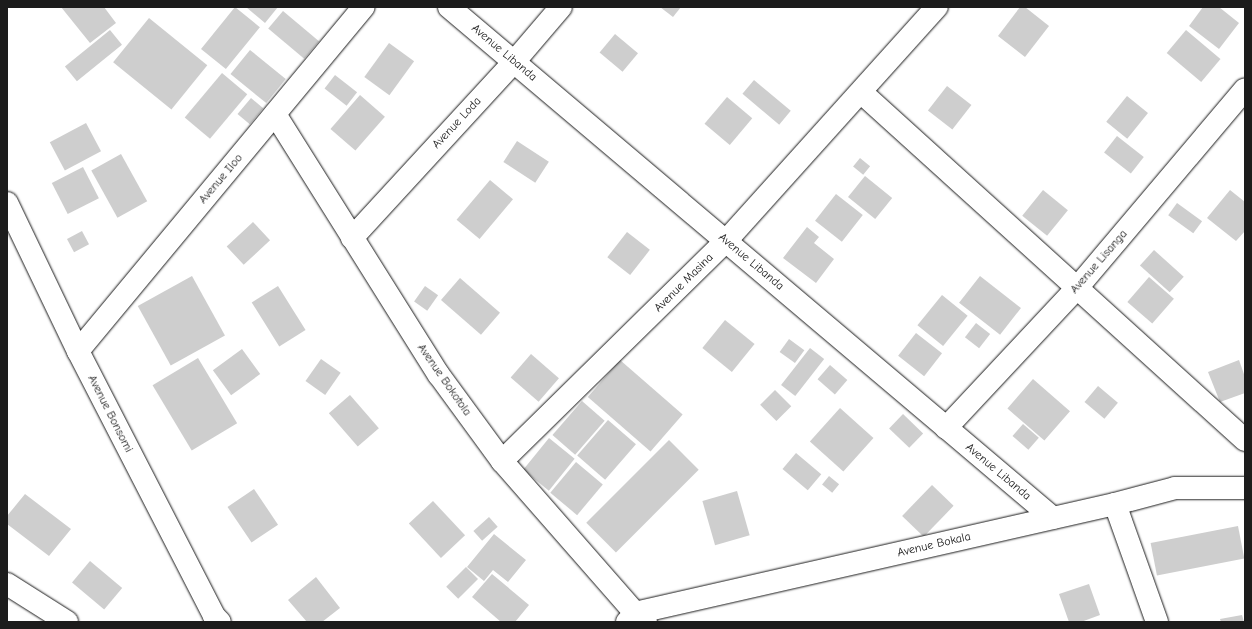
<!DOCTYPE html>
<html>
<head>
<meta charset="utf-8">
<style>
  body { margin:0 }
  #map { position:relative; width:1252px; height:629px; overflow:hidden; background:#fff; font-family:"Comic Neue",sans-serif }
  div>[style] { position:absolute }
  .building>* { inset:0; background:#cecece; transform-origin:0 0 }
  .roads { filter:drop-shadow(0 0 1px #1c1c1c) drop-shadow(0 0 1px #1c1c1c) }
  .minor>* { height:22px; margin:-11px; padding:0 11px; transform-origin:11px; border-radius:11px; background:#fff }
  .major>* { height:22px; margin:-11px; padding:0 11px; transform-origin:11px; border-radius:11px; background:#fff }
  span { translate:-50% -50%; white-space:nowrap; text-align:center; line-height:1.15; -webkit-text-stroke:4px #fff; paint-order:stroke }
  .street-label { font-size:12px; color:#1c1c1c }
  .frame { position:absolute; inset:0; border:8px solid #1c1c1c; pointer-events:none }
</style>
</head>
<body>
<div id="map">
  <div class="building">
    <div style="clip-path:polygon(61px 7px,104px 7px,116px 23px,90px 43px)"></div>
    <div style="left:235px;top:7px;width:32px;height:54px;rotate:39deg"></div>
    <div style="clip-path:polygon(246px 7px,278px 7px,265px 23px)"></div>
    <div style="clip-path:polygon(660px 7px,681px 7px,673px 17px)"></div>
    <div style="clip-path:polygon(1020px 7px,1025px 7px,1049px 26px,1025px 57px,998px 36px)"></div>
    <div style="clip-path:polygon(1203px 7px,1219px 7px,1239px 23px,1219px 49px,1189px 26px)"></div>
    <div style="left:283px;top:11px;width:47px;height:23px;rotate:40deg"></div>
    <div style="left:149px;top:18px;width:75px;height:57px;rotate:39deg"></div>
    <div style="left:110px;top:30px;width:19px;height:58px;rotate:51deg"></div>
    <div style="left:1186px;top:30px;width:45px;height:30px;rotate:40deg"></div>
    <div style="left:615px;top:34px;width:30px;height:24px;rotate:40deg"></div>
    <div style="left:389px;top:43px;width:31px;height:42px;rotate:36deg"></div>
    <div style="left:250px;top:50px;width:46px;height:31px;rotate:39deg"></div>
    <div style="left:222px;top:73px;width:33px;height:58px;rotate:40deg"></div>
    <div style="left:335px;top:75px;width:28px;height:17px;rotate:38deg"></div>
    <div style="left:754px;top:80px;width:48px;height:18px;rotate:40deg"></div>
    <div style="left:947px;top:86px;width:31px;height:31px;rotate:38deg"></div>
    <div style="left:360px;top:95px;width:33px;height:45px;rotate:41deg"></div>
    <div style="left:1127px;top:96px;width:27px;height:33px;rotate:39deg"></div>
    <div style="left:727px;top:97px;width:33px;height:35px;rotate:40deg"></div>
    <div style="left:251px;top:98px;width:16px;height:21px;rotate:40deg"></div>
    <div style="left:86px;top:123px;width:32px;height:41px;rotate:62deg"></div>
    <div style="left:1117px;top:136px;width:34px;height:21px;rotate:38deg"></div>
    <div style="left:517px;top:141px;width:38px;height:25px;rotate:33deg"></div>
    <div style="left:121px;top:154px;width:54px;height:34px;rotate:61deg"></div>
    <div style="left:860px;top:158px;width:13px;height:11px;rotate:39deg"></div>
    <div style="left:83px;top:167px;width:35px;height:35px;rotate:63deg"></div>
    <div style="left:865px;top:176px;width:35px;height:27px;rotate:39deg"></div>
    <div style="left:490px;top:180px;width:30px;height:52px;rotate:40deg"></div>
    <div style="left:1043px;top:190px;width:32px;height:33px;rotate:39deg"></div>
    <div style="clip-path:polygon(1230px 190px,1245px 202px,1245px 231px,1236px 241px,1207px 218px)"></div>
    <div style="left:836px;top:194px;width:34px;height:34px;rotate:38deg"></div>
    <div style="left:1177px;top:203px;width:31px;height:15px;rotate:36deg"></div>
    <div style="left:253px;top:222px;width:25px;height:36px;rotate:47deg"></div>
    <div style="clip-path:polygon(807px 227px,819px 237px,814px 243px,834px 259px,816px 283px,783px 258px)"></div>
    <div style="left:82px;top:231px;width:15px;height:17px;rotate:62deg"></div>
    <div style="left:627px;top:232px;width:29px;height:32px;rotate:38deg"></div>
    <div style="left:1154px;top:250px;width:40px;height:21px;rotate:42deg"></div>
    <div style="left:192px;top:276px;width:68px;height:62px;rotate:61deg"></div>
    <div style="left:980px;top:276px;width:52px;height:34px;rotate:38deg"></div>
    <div style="left:1149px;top:277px;width:33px;height:33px;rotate:41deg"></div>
    <div style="left:460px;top:278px;width:53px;height:29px;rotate:41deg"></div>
    <div style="left:278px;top:286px;width:52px;height:31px;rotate:58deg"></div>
    <div style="left:425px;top:286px;width:16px;height:19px;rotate:35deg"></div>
    <div style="left:942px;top:295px;width:33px;height:39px;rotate:39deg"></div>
    <div style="left:725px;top:320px;width:38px;height:36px;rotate:39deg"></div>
    <div style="left:976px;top:323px;width:18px;height:18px;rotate:38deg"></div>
    <div style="left:916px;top:333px;width:33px;height:29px;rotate:38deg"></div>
    <div style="left:789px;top:339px;width:19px;height:16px;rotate:36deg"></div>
    <div style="left:810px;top:348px;width:18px;height:47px;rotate:38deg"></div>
    <div style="left:242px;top:349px;width:31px;height:36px;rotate:54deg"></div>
    <div style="left:531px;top:354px;width:37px;height:31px;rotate:41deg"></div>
    <div style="left:198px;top:358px;width:76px;height:53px;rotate:59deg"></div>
    <div style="left:321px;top:359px;width:24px;height:27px;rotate:35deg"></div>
    <div style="left:620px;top:360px;width:83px;height:49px;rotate:41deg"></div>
    <div style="clip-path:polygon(1239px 360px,1245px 377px,1245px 393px,1220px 402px,1208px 372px)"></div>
    <div style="left:830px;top:365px;width:23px;height:19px;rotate:41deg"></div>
    <div style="left:1033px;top:379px;width:49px;height:39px;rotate:41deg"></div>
    <div style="left:1098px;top:386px;width:26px;height:21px;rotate:40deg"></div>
    <div style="left:775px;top:390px;width:23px;height:21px;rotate:45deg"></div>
    <div style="left:350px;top:395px;width:44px;height:28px;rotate:49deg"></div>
    <div style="left:582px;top:401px;width:30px;height:45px;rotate:41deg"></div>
    <div style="left:840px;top:408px;width:45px;height:45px;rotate:42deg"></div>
    <div style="left:903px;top:414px;width:28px;height:20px;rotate:44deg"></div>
    <div style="left:608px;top:420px;width:37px;height:47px;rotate:41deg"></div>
    <div style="left:1023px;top:424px;width:21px;height:16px;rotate:41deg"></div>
    <div style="left:549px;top:438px;width:33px;height:41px;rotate:39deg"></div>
    <div style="left:669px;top:440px;width:42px;height:117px;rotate:45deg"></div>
    <div style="left:796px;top:453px;width:33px;height:21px;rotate:40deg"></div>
    <div style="left:576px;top:462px;width:35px;height:40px;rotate:40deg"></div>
    <div style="left:829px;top:476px;width:13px;height:11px;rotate:39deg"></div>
    <div style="left:932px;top:485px;width:30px;height:43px;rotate:44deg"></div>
    <div style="left:254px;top:489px;width:43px;height:32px;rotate:56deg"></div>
    <div style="left:737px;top:491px;width:46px;height:36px;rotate:74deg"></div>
    <div style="clip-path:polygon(25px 494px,71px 529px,49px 556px,7px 524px,7px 516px)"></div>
    <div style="left:433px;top:501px;width:47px;height:33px;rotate:47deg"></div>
    <div style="left:489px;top:517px;width:13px;height:21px;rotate:48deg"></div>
    <div style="left:1238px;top:526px;width:33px;height:89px;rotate:79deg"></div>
    <div style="clip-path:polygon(494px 534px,526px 560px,508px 582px,493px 570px,484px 581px,467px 567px)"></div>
    <div style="left:90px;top:561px;width:42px;height:28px;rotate:40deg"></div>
    <div style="left:466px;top:567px;width:17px;height:28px;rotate:45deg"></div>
    <div style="clip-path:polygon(492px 574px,529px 605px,515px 622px,501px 622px,472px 597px)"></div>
    <div style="clip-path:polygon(316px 577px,340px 608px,322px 622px,307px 622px,288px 600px)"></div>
    <div style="clip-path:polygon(1089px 584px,1100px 615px,1081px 622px,1069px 622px,1059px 594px)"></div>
    <div style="clip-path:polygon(1242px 615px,1244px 622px,1221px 622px,1220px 619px)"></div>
  </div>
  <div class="roads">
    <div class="minor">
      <div style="left:449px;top:7px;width:791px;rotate:40.23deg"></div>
      <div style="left:862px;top:93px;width:517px;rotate:42.18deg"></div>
      <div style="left:275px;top:114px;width:308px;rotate:57.9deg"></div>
      <div style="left:439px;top:375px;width:107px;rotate:53.8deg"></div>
      <div style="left:502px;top:461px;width:202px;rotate:48.8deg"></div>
      <div style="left:635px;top:613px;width:14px;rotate:39deg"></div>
      <div style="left:352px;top:238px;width:239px;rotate:-47.4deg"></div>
      <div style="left:514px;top:62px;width:72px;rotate:-49.5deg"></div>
      <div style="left:78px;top:351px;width:447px;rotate:-50.3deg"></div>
      <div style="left:946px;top:428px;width:192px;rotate:-46.9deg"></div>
      <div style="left:1077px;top:288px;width:260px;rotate:-49.8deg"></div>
      <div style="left:502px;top:461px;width:314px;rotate:-44.5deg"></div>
      <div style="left:726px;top:241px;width:315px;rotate:-48deg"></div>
      <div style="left:1115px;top:504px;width:125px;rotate:70.4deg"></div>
      <div style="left:7px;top:584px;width:71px;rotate:32.3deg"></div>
      <div style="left:627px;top:622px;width:12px;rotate:-48deg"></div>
      <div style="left:635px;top:613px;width:492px;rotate:-12.8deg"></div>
      <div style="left:1115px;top:504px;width:62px;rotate:-14.9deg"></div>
      <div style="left:1175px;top:488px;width:70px"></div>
    </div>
    <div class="major">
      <div style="left:7px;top:203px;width:164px;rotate:64.4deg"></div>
      <div style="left:78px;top:351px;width:298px;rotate:62.8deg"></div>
      <div style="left:214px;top:616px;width:8px;rotate:45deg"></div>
    </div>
  </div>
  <div class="street-label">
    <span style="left:504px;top:53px;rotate:40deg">Avenue Libanda</span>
    <span style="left:457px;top:123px;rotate:-47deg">Avenue Loda</span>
    <span style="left:221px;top:179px;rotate:-50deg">Avenue Iloo</span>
    <span style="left:751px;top:262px;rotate:40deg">Avenue Libanda</span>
    <span style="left:1099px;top:262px;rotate:-49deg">Avenue Lisanga</span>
    <span style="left:684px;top:283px;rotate:-45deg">Avenue Masina</span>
    <span style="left:444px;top:380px;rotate:55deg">Avenue Bokotola</span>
    <span style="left:110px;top:414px;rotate:63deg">Avenue Bonsomi</span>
    <span style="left:998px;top:472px;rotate:40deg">Avenue Libanda</span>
    <span style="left:934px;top:545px;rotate:-13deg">Avenue Bokala</span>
  </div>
  <div class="frame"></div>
</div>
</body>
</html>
